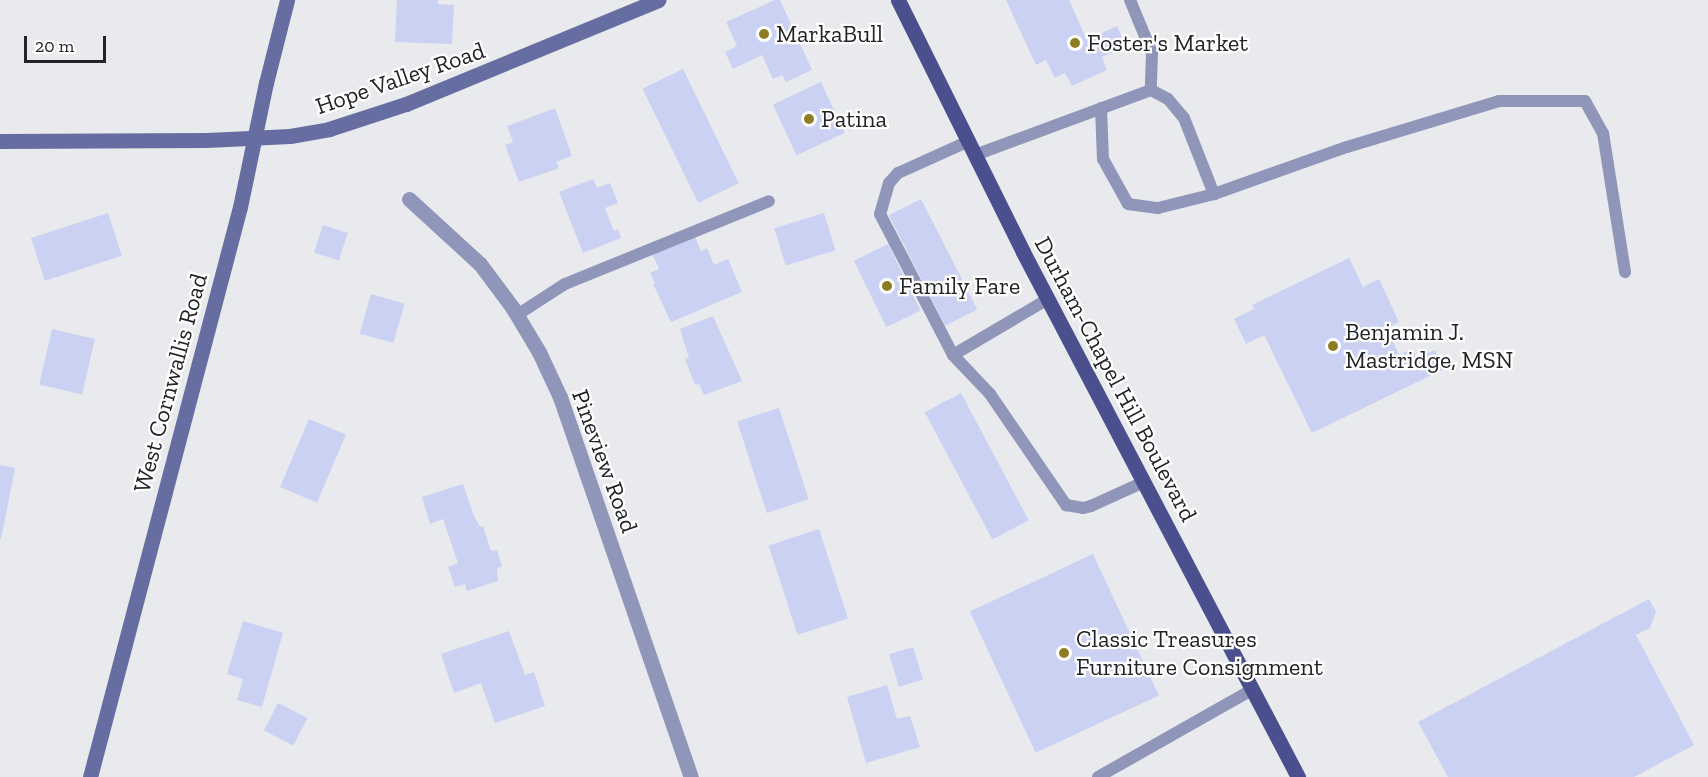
<!DOCTYPE html>
<html>
<head>
<meta charset="utf-8">
<style>
  body { margin:0 }
  #map { position:relative; width:1708px; height:777px; overflow:hidden; background:#e9eaee; font-family:"Zilla Slab",serif }
  div>[style] { position:absolute }
  .building>* { inset:0; background:#cbd1f3; transform-origin:0 0 }
  .lane>* { height:12px; margin:-6px; padding:0 6px; transform-origin:6px; border-radius:6px; background:#9096ba }
  .street>* { height:15px; margin:-7.5px; padding:0 7.5px; transform-origin:7.5px; border-radius:7.5px; background:#9096ba }
  .secondary>* { height:15px; margin:-7.5px; padding:0 7.5px; transform-origin:7.5px; border-radius:7.5px; background:#666ea1 }
  .primary>* { height:15px; margin:-7.5px; padding:0 7.5px; transform-origin:7.5px; border-radius:7.5px; background:#4a508e }
  .dots>* { width:16px; height:16px; translate:-50% -50%; box-sizing:border-box; border:3px solid #fff; border-radius:50% }
  span { translate:-50% -50%; white-space:nowrap; text-align:center; line-height:1.15; -webkit-text-stroke:4.5px #fff; paint-order:stroke }
  .poi-label { font-size:24px; color:#232425 }
  .left { translate:0 -50%; text-align:left }
  .street-label { font-size:24px; color:#232425 }
  .scale { position:absolute; left:24px; top:36px; width:82px; height:27px; box-sizing:border-box; border:3px solid #232425; border-top:0; padding-left:8px; font-size:18px; line-height:21px; white-space:nowrap; color:#232425; -webkit-text-stroke:4px #fff; paint-order:stroke }
</style>
</head>
<body>
<div id="map">
  <div class="building">
    <div style="clip-path:polygon(397px 0,438px 0,438px 4px,454px 5px,452px 44px,395px 42px)"></div>
    <div style="clip-path:polygon(775px 0,780px 0,812px 70px,786px 82px,782px 75px,773px 79px,762px 55px,733px 69px,725px 52px,737px 46px,726px 22px)"></div>
    <div style="clip-path:polygon(1006px 0,1069px 0,1087px 40px,1117px 26px,1126px 47px,1102px 57px,1107px 70px,1072px 86px,1065px 73px,1055px 78px,1046px 60px,1036px 65px)"></div>
    <div style="left:683px;top:69px;width:127px;height:45px;rotate:64deg"></div>
    <div style="left:821px;top:82px;width:56px;height:53px;rotate:65deg"></div>
    <div style="clip-path:polygon(555px 108px,572px 156px,556px 162px,559px 168px,519px 182px,505px 145px,513px 142px,507px 126px)"></div>
    <div style="clip-path:polygon(593px 179px,597px 188px,610px 183px,618px 203px,605px 208px,614px 231px,618px 229px,621px 238px,583px 253px,559px 192px)"></div>
    <div style="left:921px;top:199px;width:124px;height:36px;rotate:63deg"></div>
    <div style="left:108px;top:213px;width:45px;height:81px;rotate:72deg"></div>
    <div style="left:824px;top:213px;width:39px;height:52px;rotate:73deg"></div>
    <div style="left:323px;top:225px;width:26px;height:29px;rotate:18deg"></div>
    <div style="clip-path:polygon(694px 235px,701px 251px,707px 248px,714px 265px,728px 259px,742px 292px,671px 322px,653px 284px,655px 283px,650px 273px,659px 269px,652px 253px)"></div>
    <div style="left:888px;top:244px;width:74px;height:38px;rotate:64deg"></div>
    <div style="clip-path:polygon(1349px 258px,1363px 287px,1379px 279px,1399px 322px,1387px 328px,1399px 355px,1412px 349px,1417px 358px,1435px 350px,1444px 369px,1312px 433px,1264px 335px,1246px 344px,1234px 319px,1254px 309px,1252px 305px)"></div>
    <div style="left:371px;top:294px;width:35px;height:41px;rotate:16deg"></div>
    <div style="clip-path:polygon(713px 316px,742px 381px,704px 395px,699px 384px,695px 385px,685px 359px,689px 358px,680px 329px)"></div>
    <div style="left:52px;top:329px;width:44px;height:57px;rotate:13deg"></div>
    <div style="left:961px;top:393px;width:144px;height:41px;rotate:62deg"></div>
    <div style="left:779px;top:408px;width:96px;height:44px;rotate:72deg"></div>
    <div style="left:309px;top:419px;width:40px;height:74px;rotate:23deg"></div>
    <div style="clip-path:polygon(0 465px,15px 468px,1px 539px,0 539px)"></div>
    <div style="clip-path:polygon(463px 484px,474px 516px,480px 527px,483px 526px,491px 551px,497px 550px,502px 566px,497px 568px,498px 581px,467px 591px,465px 584px,455px 587px,448px 567px,458px 563px,443px 519px,430px 524px,422px 497px)"></div>
    <div style="left:819px;top:529px;width:94px;height:53px;rotate:72deg"></div>
    <div style="left:1093px;top:554px;width:156px;height:136px;rotate:65deg"></div>
    <div style="clip-path:polygon(1649px 599px,1656px 612px,1650px 628px,1636px 635px,1694px 745px,1634px 777px,1448px 777px,1418px 722px)"></div>
    <div style="clip-path:polygon(243px 621px,283px 633px,262px 707px,237px 700px,243px 679px,227px 674px)"></div>
    <div style="clip-path:polygon(509px 631px,525px 675px,534px 672px,545px 706px,495px 723px,481px 683px,454px 693px,441px 654px)"></div>
    <div style="left:913px;top:647px;width:34px;height:25px;rotate:73deg"></div>
    <div style="clip-path:polygon(887px 685px,897px 719px,910px 716px,920px 747px,866px 763px,847px 697px)"></div>
    <div style="left:278px;top:703px;width:33px;height:31px;rotate:27deg"></div>
  </div>
  <div class="lane">
    <div style="left:1130px;top:0;width:57px;rotate:67.5deg"></div>
    <div style="left:1152px;top:53px;width:37px;rotate:92deg"></div>
    <div style="left:1101px;top:108px;width:51px;rotate:87.8deg"></div>
    <div style="left:1103px;top:159px;width:51px;rotate:60.9deg"></div>
    <div style="left:1128px;top:204px;width:30px;rotate:8deg"></div>
    <div style="left:1158px;top:208px;width:58px;rotate:-14deg"></div>
    <div style="left:1214px;top:194px;width:141px;rotate:-19.5deg"></div>
    <div style="left:1347px;top:147px;width:159px;rotate:-16.8deg"></div>
    <div style="left:1499px;top:101px;width:86px"></div>
    <div style="left:1585px;top:101px;width:37px;rotate:61deg"></div>
    <div style="left:1603px;top:133px;width:141px;rotate:81deg"></div>
    <div style="left:969px;top:141px;width:78px;rotate:155.7deg"></div>
    <div style="left:898px;top:173px;width:13px;rotate:132deg"></div>
    <div style="left:889px;top:183px;width:32px;rotate:106deg"></div>
    <div style="left:880px;top:214px;width:159px;rotate:62.6deg"></div>
    <div style="left:953px;top:355px;width:54px;rotate:46.5deg"></div>
    <div style="left:990px;top:394px;width:135px;rotate:55.6deg"></div>
    <div style="left:1066px;top:505px;width:17px;rotate:10deg"></div>
    <div style="left:1083px;top:508px;width:8px;rotate:-14deg"></div>
    <div style="left:1091px;top:506px;width:58px;rotate:-24.4deg"></div>
    <div style="left:975px;top:155px;width:188px;rotate:-20.3deg"></div>
    <div style="left:1151px;top:90px;width:19px;rotate:28deg"></div>
    <div style="left:1168px;top:99px;width:25px;rotate:50deg"></div>
    <div style="left:1184px;top:118px;width:82px;rotate:68.5deg"></div>
    <div style="left:517px;top:315px;width:57px;rotate:-32.9deg"></div>
    <div style="left:565px;top:284px;width:220px;rotate:-22.1deg"></div>
    <div style="left:953px;top:355px;width:110px;rotate:-30.5deg"></div>
    <div style="left:1098px;top:777px;width:177px;rotate:-29.5deg"></div>
  </div>
  <div class="street">
    <div style="left:409px;top:199px;width:96px;rotate:42.5deg"></div>
    <div style="left:480px;top:264px;width:54px;rotate:53.3deg"></div>
    <div style="left:512px;top:307px;width:52px;rotate:59deg"></div>
    <div style="left:539px;top:352px;width:50px;rotate:65deg"></div>
    <div style="left:560px;top:397px;width:402px;rotate:71deg"></div>
  </div>
  <div class="secondary">
    <div style="left:0;top:141px;width:206px;rotate:-0.3deg"></div>
    <div style="left:206px;top:140px;width:84px;rotate:-2.7deg"></div>
    <div style="left:290px;top:136px;width:40px;rotate:-10deg"></div>
    <div style="left:329px;top:129px;width:81px;rotate:-18deg"></div>
    <div style="left:406px;top:104px;width:273px;rotate:-22.4deg"></div>
    <div style="left:90px;top:777px;width:589px;rotate:-75.26deg"></div>
    <div style="left:240px;top:207px;width:127px;rotate:-78.2deg"></div>
    <div style="left:266px;top:83px;width:86px;rotate:-75.8deg"></div>
  </div>
  <div class="primary">
    <div style="left:898px;top:0;width:281px;rotate:63.6deg"></div>
    <div style="left:1023px;top:252px;width:593px;rotate:62.35deg"></div>
  </div>
  <div class="dots">
    <div style="left:764px;top:34px;background:#8e7c22"></div>
    <div style="left:1075px;top:43px;background:#8e7c22"></div>
    <div style="left:809px;top:119px;background:#8e7c22"></div>
    <div style="left:887px;top:286px;background:#8e7c22"></div>
    <div style="left:1333px;top:346px;background:#8e7c22"></div>
    <div style="left:1064px;top:653px;background:#8e7c22"></div>
  </div>
  <div class="poi-label">
    <span class="left" style="left:776px;top:34px">MarkaBull</span>
    <span class="left" style="left:1087px;top:43px">Foster's Market</span>
    <span class="left" style="left:821px;top:119px">Patina</span>
    <span class="left" style="left:899px;top:286px">Family Fare</span>
    <span class="left" style="left:1345px;top:346px">Benjamin J.<br>Mastridge, MSN</span>
    <span class="left" style="left:1076px;top:653px">Classic Treasures<br>Furniture Consignment</span>
  </div>
  <div class="street-label">
    <span style="left:400px;top:78px;rotate:-19deg">Hope Valley Road</span>
    <span style="left:1116px;top:379px;rotate:62deg">Durham-Chapel Hill Boulevard</span>
    <span style="left:170px;top:383px;rotate:-75deg">West Cornwallis Road</span>
    <span style="left:605px;top:461px;rotate:70deg">Pineview Road</span>
  </div>
  <div class="scale">20 m</div>
</div>
</body>
</html>
